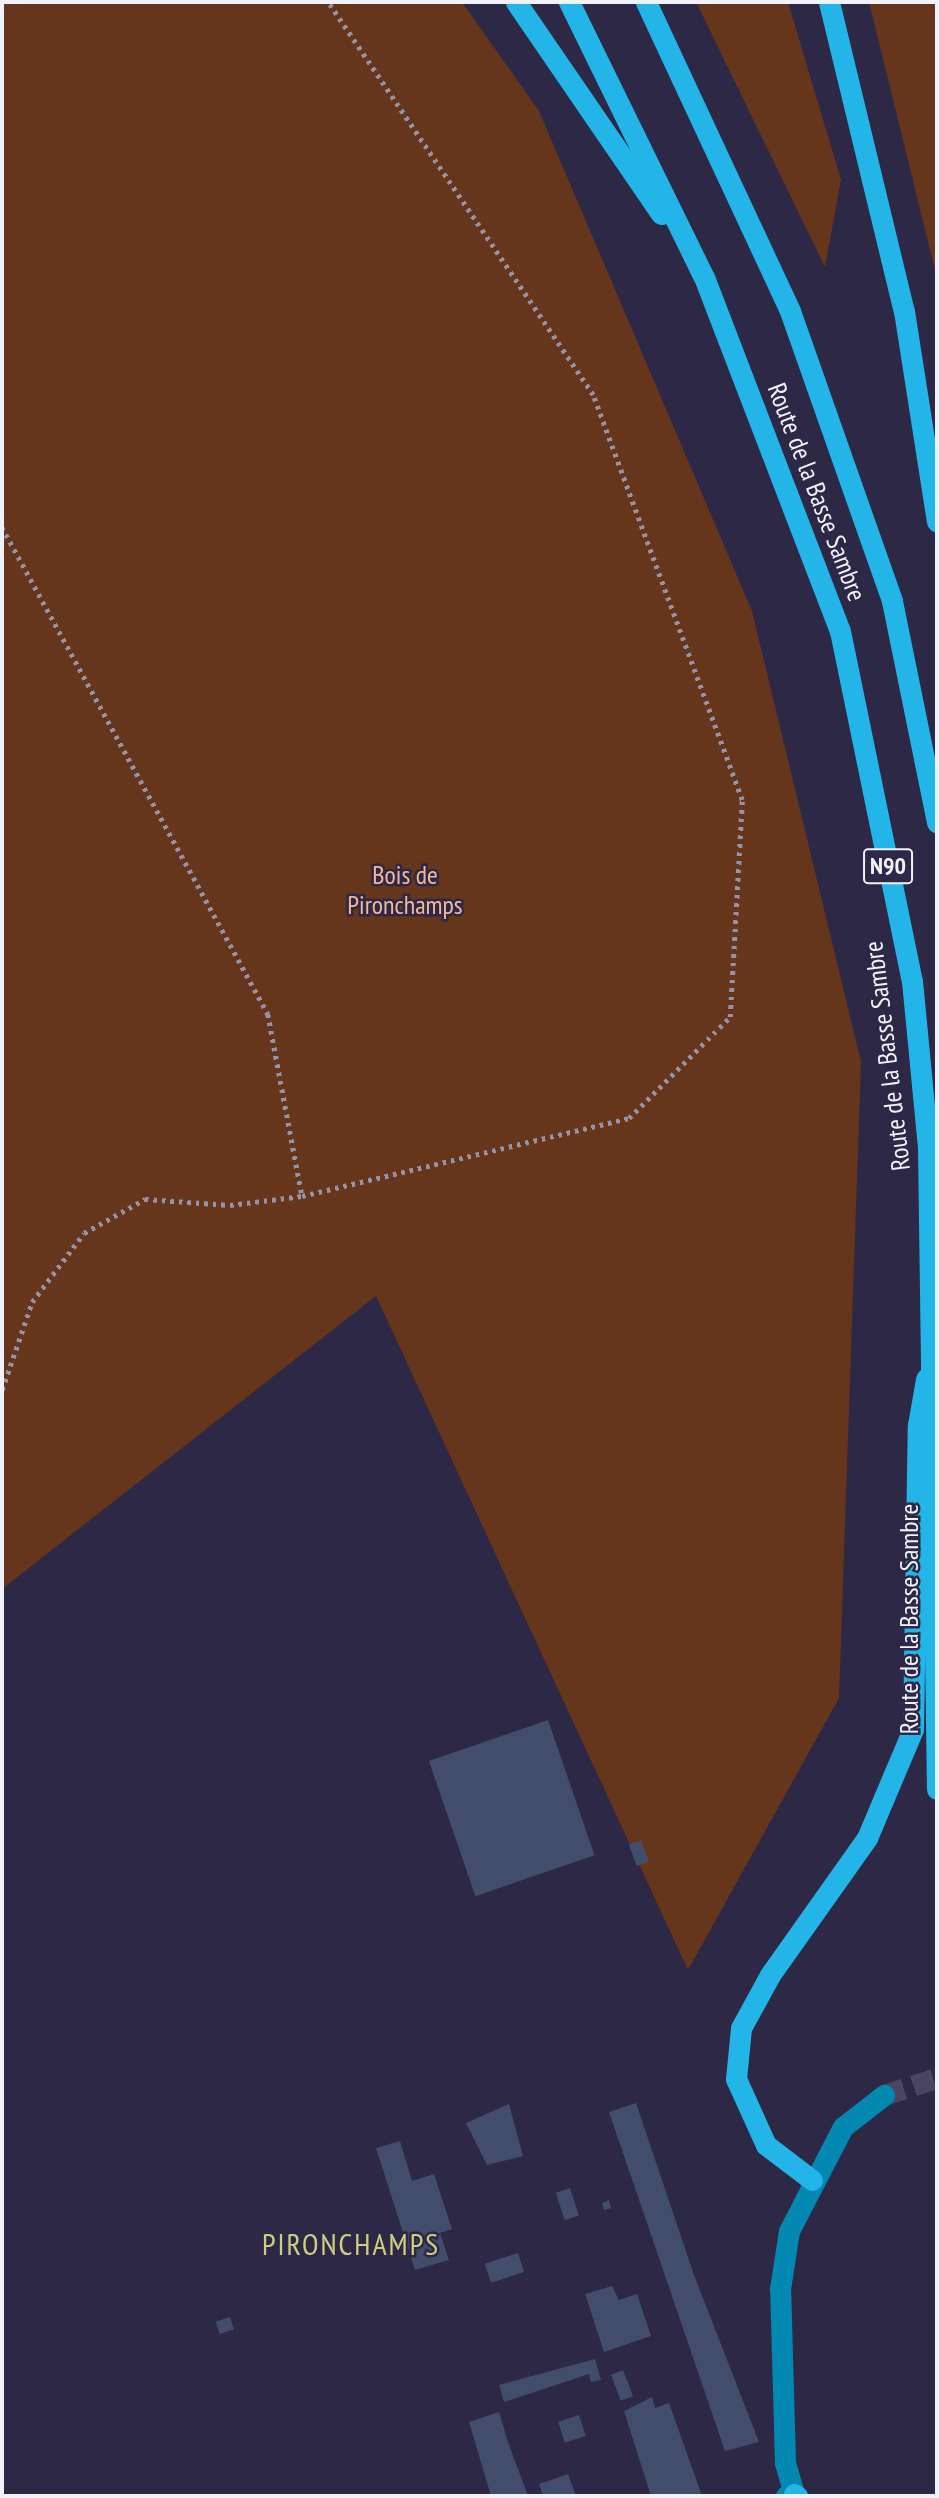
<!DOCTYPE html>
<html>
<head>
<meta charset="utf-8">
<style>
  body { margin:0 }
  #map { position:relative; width:939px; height:2498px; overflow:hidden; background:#2c2846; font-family:"PT Sans Narrow",sans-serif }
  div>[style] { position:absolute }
  .green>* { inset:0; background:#65361b }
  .building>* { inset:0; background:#414d6b; transform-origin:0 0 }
  .secondary-tunnel>* { height:21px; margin-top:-10.5px; transform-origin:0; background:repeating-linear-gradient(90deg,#4a4662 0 21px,transparent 0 31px) }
  .path>* { height:4.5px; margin-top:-2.25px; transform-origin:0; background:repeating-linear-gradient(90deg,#9593a7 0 3.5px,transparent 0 8.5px) }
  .secondary>* { height:21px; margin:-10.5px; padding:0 10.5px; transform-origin:10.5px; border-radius:10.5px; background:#0388b1 }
  .highway>* { height:21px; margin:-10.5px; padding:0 10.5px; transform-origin:10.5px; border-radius:10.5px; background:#24b5e8 }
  span { translate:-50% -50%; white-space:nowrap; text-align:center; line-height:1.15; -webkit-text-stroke:5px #2c2846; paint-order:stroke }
  .shield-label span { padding:2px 5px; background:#2c2846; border:2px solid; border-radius:5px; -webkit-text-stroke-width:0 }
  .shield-label { font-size:24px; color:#f2f2fe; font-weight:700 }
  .street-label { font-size:26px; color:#f2f2fe }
  .park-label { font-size:26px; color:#f4b798 }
  .quarter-label { font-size:30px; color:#cece80; letter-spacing:2px }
  .frame { position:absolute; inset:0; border:4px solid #f2f2fe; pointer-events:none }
</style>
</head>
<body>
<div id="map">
  <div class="green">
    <div style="clip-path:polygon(2px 2px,462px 2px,539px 111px,752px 611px,861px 1062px,839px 1698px,688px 1970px,376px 1296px,2px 1589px)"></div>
    <div style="clip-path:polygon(696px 2px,788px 2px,841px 180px,825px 267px)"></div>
    <div style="clip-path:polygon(869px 2px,937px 2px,937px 278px)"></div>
  </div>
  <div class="building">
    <div style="left:548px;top:1720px;width:143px;height:126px;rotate:71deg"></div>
    <div style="left:641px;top:1840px;width:23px;height:13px;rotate:70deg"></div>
    <div style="clip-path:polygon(636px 2103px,694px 2275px,759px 2442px,725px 2451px,609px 2112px)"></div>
    <div style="clip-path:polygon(509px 2104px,523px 2156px,487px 2165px,466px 2123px)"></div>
    <div style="clip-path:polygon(400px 2141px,412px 2181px,434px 2174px,452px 2229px,440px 2233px,449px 2260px,415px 2270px,376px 2148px)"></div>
    <div style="left:570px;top:2188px;width:29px;height:15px;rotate:72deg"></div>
    <div style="clip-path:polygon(609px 2200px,611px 2208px,604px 2210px,602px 2203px)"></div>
    <div style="left:518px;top:2253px;width:20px;height:35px;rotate:72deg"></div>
    <div style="clip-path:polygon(612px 2286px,619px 2300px,637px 2294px,651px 2336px,604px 2352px,585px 2294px)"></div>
    <div style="left:230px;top:2317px;width:13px;height:15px;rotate:72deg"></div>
    <div style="clip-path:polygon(595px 2359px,601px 2380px,591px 2382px,589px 2374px,504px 2402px,499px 2385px)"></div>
    <div style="left:623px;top:2370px;width:28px;height:13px;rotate:69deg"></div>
    <div style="clip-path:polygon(652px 2397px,655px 2408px,669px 2403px,702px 2496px,651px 2496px,624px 2411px)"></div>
    <div style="clip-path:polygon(499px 2412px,508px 2442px,528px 2496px,491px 2496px,469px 2422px)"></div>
    <div style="left:579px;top:2415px;width:22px;height:22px;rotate:72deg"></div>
    <div style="clip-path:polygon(568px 2474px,576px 2496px,543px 2496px,539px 2484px)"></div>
  </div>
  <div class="secondary-tunnel">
    <div style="left:884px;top:2095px;width:56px;rotate:-17.8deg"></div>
  </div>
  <div class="path">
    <div style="left:2px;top:527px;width:555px;rotate:61.36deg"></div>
    <div style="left:268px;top:1014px;width:185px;rotate:79.4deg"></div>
    <div style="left:302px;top:1196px;width:336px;rotate:-13.4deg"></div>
    <div style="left:629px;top:1118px;width:143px;rotate:-45deg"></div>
    <div style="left:730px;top:1017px;width:217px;rotate:-86.8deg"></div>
    <div style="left:742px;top:800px;width:432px;rotate:-110.2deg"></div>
    <div style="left:593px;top:395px;width:474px;rotate:-124deg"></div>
    <div style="left:2px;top:1390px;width:93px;rotate:-71.2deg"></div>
    <div style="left:32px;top:1302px;width:86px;rotate:-53deg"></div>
    <div style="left:84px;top:1233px;width:70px;rotate:-29.1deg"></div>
    <div style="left:145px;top:1199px;width:85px;rotate:4deg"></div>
    <div style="left:230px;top:1205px;width:73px;rotate:-7.1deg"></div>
  </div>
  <div class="secondary">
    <div style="left:786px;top:2496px;width:8px;rotate:-14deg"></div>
    <div style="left:794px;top:2494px;width:32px;rotate:-106deg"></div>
    <div style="left:785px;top:2463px;width:174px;rotate:-91.6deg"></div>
    <div style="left:780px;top:2289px;width:59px;rotate:-81.2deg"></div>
    <div style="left:789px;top:2231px;width:117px;rotate:-62.6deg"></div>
    <div style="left:843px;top:2127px;width:52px;rotate:-38deg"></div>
  </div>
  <div class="highway">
    <div style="left:516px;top:2px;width:257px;rotate:55.6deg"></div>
    <div style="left:569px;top:2px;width:306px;rotate:63.9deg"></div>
    <div style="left:704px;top:277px;width:379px;rotate:69deg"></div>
    <div style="left:840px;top:631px;width:357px;rotate:78.4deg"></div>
    <div style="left:912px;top:981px;width:168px;rotate:84.5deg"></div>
    <div style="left:928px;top:1148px;width:641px;rotate:89.2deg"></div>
    <div style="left:646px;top:2px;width:341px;rotate:65deg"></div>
    <div style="left:790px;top:311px;width:307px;rotate:70.6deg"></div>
    <div style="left:892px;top:601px;width:226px;rotate:78.5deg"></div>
    <div style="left:829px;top:2px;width:318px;rotate:76.4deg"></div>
    <div style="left:904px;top:311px;width:213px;rotate:81.1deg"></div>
    <div style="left:812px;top:2180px;width:58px;rotate:-142.7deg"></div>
    <div style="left:766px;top:2145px;width:72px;rotate:-114.4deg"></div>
    <div style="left:736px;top:2079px;width:51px;rotate:-84.4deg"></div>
    <div style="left:741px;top:2028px;width:60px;rotate:-61.3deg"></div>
    <div style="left:770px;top:1975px;width:168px;rotate:-54.7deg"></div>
    <div style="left:867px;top:1838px;width:118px;rotate:-67.1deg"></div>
    <div style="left:913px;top:1729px;width:304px;rotate:-89.1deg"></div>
    <div style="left:918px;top:1425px;width:47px;rotate:-80.1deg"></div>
    <div style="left:794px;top:2494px;width:4px;rotate:34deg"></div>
  </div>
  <div class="shield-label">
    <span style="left:888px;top:866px">N90</span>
  </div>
  <div class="street-label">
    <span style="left:817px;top:492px;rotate:69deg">Route de la Basse Sambre</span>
    <span style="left:887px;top:1056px;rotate:-97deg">Route de la Basse Sambre</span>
    <span style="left:909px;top:1619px;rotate:-90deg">Route de la Basse Sambre</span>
  </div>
  <div class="park-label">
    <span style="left:405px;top:890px">Bois de<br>Pironchamps</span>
  </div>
  <div class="quarter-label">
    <span style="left:351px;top:2244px">PIRONCHAMPS</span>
  </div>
  <div class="frame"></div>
</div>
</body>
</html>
